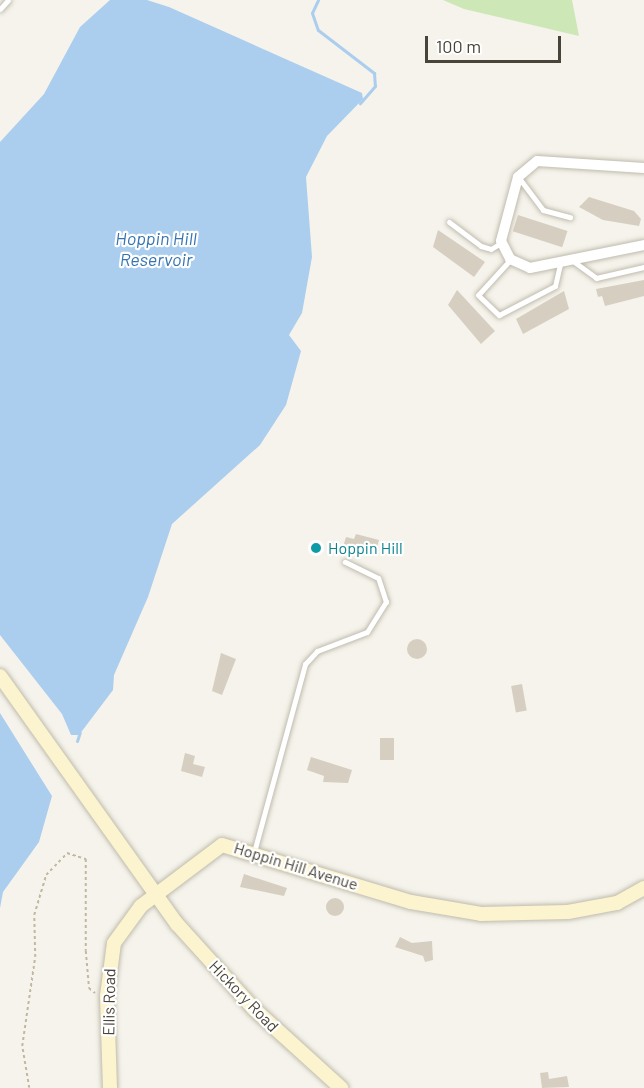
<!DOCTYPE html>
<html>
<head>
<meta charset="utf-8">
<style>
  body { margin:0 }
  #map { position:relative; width:644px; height:1088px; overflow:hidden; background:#f5f3eb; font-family:Barlow,sans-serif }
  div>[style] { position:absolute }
  .green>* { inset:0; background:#cee7b6 }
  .water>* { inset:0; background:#abceee }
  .stream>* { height:3px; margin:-1.5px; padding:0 1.5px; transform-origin:1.5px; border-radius:1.5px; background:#abceee }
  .building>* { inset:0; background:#d6cfc1; transform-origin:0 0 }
  .round { border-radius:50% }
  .path>* { height:1.5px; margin-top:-0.75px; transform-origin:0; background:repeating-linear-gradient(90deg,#c1b8a0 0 3px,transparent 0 6px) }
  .roads { filter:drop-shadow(0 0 2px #c0bbae) drop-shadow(0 0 2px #c0bbae) }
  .lane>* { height:5px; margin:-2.5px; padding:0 2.5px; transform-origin:2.5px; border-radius:2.5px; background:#fff }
  .street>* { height:10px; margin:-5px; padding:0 5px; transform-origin:5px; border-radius:5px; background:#fff }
  .secondary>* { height:14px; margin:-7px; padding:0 7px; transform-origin:7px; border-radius:7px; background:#fcf4ce }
  .dots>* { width:16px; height:16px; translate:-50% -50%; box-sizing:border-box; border:3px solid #fff; border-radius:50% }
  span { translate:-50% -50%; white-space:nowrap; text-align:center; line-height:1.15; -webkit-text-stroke:4.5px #fff; paint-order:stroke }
  .culture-label { font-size:16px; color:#0d838f }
  .left { translate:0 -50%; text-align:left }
  .street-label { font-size:16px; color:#494439 }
  .water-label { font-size:18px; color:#3675b1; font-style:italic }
  .scale { position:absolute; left:425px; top:36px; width:136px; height:27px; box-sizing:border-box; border:3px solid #494439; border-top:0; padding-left:8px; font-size:18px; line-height:21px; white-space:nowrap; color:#494439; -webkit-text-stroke:4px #fff; paint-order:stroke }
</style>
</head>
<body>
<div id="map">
  <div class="green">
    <div style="clip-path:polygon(443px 0,572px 0,579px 36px,464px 9px)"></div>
  </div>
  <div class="water">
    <div style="clip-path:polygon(110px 0,147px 0,169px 7px,362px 93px,363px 99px,327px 136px,306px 177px,312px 257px,302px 313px,289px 335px,301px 351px,286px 405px,260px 445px,172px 524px,148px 597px,114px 675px,113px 690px,79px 735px,71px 735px,62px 714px,0 635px,0 142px,44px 94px,80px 27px)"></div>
    <div style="clip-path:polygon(0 713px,52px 796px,39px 842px,3px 892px,0 908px)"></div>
  </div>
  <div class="stream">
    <div style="left:318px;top:0;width:14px;rotate:115deg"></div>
    <div style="left:312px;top:13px;width:18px;rotate:71deg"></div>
    <div style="left:318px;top:30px;width:71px;rotate:37.5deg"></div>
    <div style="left:374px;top:73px;width:13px;rotate:86deg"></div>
    <div style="left:375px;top:86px;width:23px;rotate:131deg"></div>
    <div style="left:77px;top:741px;width:9px;rotate:-72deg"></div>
  </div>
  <div class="building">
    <div style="clip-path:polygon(589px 197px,634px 211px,641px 219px,639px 226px,603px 220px,579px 207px)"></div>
    <div style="left:518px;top:215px;width:52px;height:17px;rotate:18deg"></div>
    <div style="clip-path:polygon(438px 230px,485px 262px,474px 277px,433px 247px)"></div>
    <div style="clip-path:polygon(644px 280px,644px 296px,605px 306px,602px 296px,598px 297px,596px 289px)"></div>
    <div style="clip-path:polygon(457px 290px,495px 331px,481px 344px,448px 305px)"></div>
    <div style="clip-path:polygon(564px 291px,569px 309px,523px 334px,516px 319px)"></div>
    <div style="clip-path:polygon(356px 534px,379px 540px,377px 547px,371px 552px,343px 547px,346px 537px,354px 539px)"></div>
    <div class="round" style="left:407px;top:639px;width:20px;height:20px"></div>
    <div style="clip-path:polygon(221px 653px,236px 659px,222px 695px,212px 691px)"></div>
    <div style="left:522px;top:684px;width:27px;height:11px;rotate:80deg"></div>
    <div style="left:380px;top:738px;width:14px;height:22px"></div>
    <div style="clip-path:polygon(185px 753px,195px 756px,193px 764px,205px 767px,202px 777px,181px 771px)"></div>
    <div style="clip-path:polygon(311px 757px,352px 770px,348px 783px,323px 782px,324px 776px,307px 770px)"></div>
    <div style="clip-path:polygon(244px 874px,287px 888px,284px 896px,240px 887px)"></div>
    <div class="round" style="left:326px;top:898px;width:18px;height:18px"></div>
    <div style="clip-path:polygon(400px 937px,412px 943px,432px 941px,433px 960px,425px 962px,423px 956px,395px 947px)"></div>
    <div style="clip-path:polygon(548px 1072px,549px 1079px,567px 1076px,569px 1087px,542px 1088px,540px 1073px)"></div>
  </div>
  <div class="path">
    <div style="left:29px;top:1088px;width:43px;rotate:-99.5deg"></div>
    <div style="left:22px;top:1046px;width:90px;rotate:-81.7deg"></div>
    <div style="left:35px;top:957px;width:42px;rotate:-91.4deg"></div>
    <div style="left:34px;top:915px;width:42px;rotate:-73.3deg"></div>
    <div style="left:46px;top:875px;width:30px;rotate:-46deg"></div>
    <div style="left:67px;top:853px;width:20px;rotate:18deg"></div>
    <div style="left:86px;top:859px;width:92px;rotate:90deg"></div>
    <div style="left:86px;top:951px;width:37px;rotate:85deg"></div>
    <div style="left:89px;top:988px;width:8px;rotate:40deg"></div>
  </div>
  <div class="roads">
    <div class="lane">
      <div style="left:0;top:9px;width:12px;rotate:-48deg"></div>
      <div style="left:519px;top:178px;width:40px;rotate:53deg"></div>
      <div style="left:543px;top:210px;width:28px;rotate:15deg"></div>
      <div style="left:449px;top:222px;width:40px;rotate:37deg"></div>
      <div style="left:481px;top:246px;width:10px;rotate:17deg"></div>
      <div style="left:491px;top:249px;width:13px;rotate:-32deg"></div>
      <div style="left:510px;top:260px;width:47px;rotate:132.4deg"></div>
      <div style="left:478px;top:295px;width:29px;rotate:44deg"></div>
      <div style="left:499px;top:315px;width:63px;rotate:-27.4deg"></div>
      <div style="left:555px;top:286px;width:23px;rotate:-77deg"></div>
      <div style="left:573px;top:261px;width:29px;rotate:36deg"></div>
      <div style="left:596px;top:278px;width:49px;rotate:-12.9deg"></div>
      <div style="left:254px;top:852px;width:195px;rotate:-74.8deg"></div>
      <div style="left:305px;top:664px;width:18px;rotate:-47deg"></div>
      <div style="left:317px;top:651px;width:53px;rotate:-20.8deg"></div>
      <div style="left:367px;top:632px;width:36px;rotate:-58deg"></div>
      <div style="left:386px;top:602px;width:25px;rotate:-108deg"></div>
      <div style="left:378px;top:578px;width:37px;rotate:-154deg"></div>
    </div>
    <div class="street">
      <div style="left:644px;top:168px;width:107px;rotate:-176.3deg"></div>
      <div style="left:537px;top:161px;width:25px;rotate:140deg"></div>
      <div style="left:518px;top:177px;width:66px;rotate:104.9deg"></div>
      <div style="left:501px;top:241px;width:20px;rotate:63deg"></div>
      <div style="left:510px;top:259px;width:22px;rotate:24deg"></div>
      <div style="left:530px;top:268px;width:116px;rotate:-11.4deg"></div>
    </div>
    <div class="secondary">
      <div style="left:0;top:676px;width:305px;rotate:54.5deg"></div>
      <div style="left:177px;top:924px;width:115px;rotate:47.8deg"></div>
      <div style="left:254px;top:1009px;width:118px;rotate:42.2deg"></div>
      <div style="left:110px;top:1088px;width:92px;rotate:-91.9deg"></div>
      <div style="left:107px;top:996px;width:53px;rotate:-82.5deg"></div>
      <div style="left:114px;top:943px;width:46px;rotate:-53.9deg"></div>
      <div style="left:141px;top:906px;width:101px;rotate:-37deg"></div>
      <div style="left:222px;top:845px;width:197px;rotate:16.8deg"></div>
      <div style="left:411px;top:902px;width:71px;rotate:9.7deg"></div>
      <div style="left:481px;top:914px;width:87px;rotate:-1.3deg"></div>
      <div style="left:568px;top:912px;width:50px;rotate:-10.4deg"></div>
      <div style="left:617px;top:903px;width:31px;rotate:-29deg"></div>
    </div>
  </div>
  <div class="dots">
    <div style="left:316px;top:548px;background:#0f9aa8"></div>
  </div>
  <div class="culture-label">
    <span class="left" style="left:328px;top:548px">Hoppin Hill</span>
  </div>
  <div class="street-label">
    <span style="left:296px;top:866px;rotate:17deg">Hoppin Hill Avenue</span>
    <span style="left:244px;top:996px;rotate:46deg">Hickory Road</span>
    <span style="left:109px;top:1002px;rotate:-89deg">Ellis Road</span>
  </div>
  <div class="water-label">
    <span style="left:156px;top:249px">Hoppin Hill<br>Reservoir</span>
  </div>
  <div class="scale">100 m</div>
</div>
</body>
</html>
